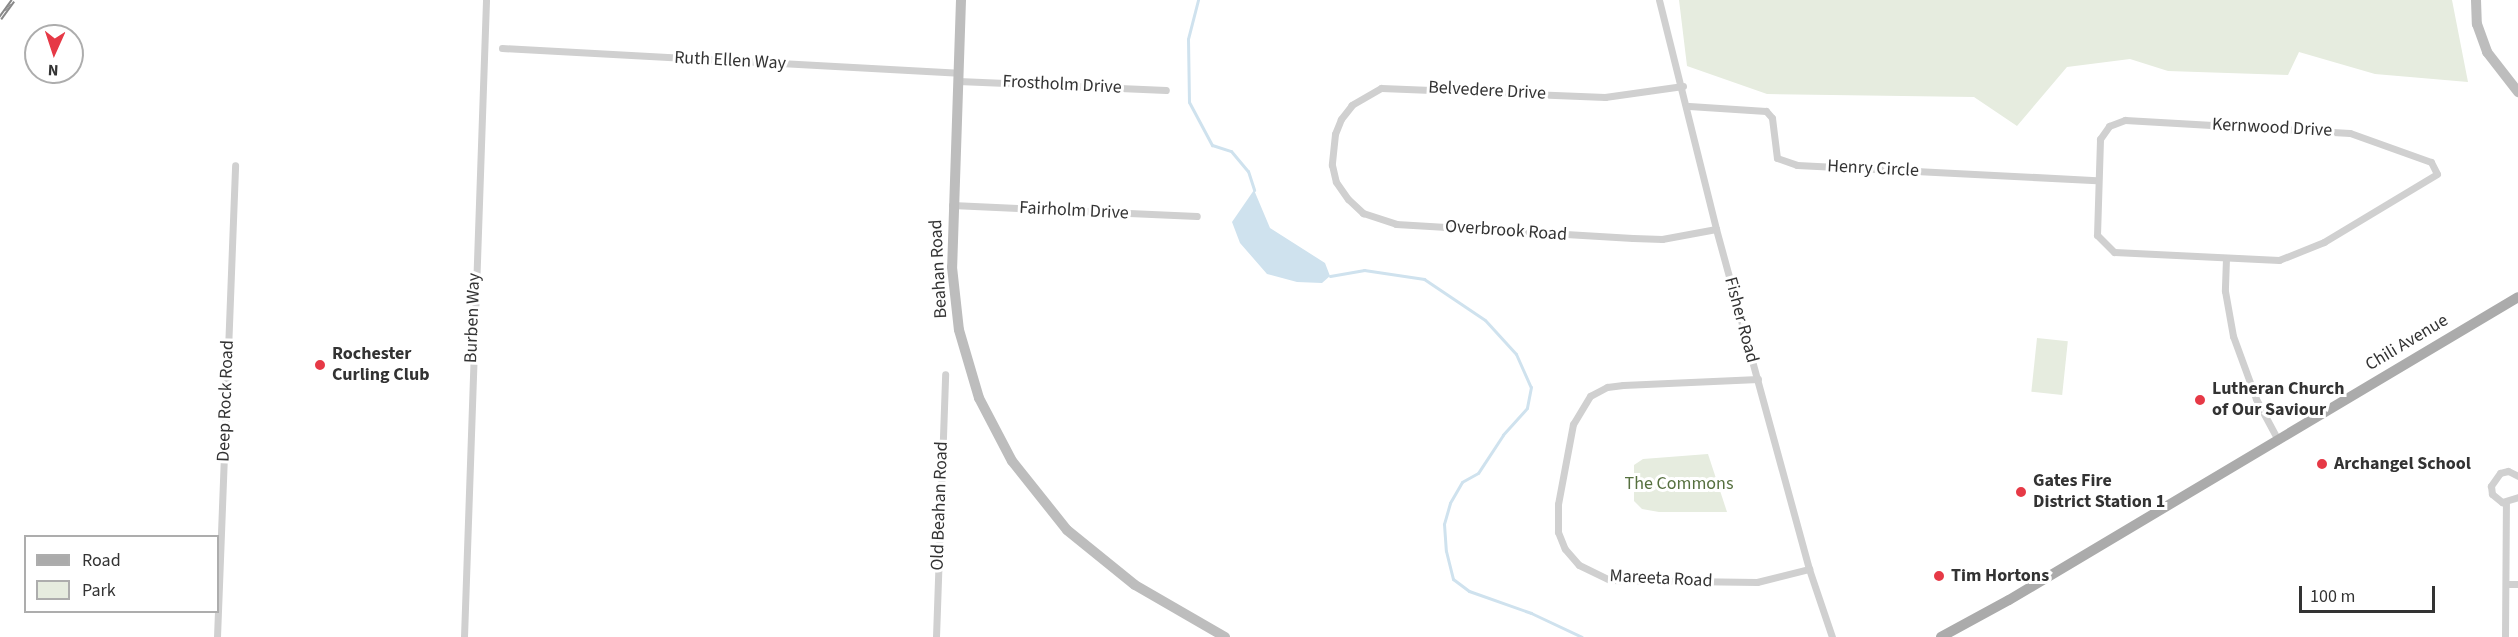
<!DOCTYPE html>
<html>
<head>
<meta charset="utf-8">
<style>
  body { margin:0 }
  #map { position:relative; width:2518px; height:637px; overflow:hidden; background:#fff; font-family:"Source Sans 3",sans-serif }
  div>[style] { position:absolute }
  .green>* { inset:0; background:#e6ecdf; transform-origin:0 0 }
  .water>* { inset:0; background:#cfe2ee }
  .stream>* { height:3px; margin:-1.5px; padding:0 1.5px; transform-origin:1.5px; border-radius:1.5px; background:#cfe2ee }
  .street>* { height:7px; margin:-3.5px; padding:0 3.5px; transform-origin:3.5px; border-radius:3.5px; background:#d0d0d0 }
  .secondary>* { height:10px; margin:-5px; padding:0 5px; transform-origin:5px; border-radius:5px; background:#bdbdbd }
  .primary>* { height:10px; margin:-5px; padding:0 5px; transform-origin:5px; border-radius:5px; background:#ababab }
  .rail>* { height:5px; margin-top:-2.5px; transform-origin:0; background:repeating-linear-gradient(90deg,#fff 0 9px,#888 0 18px); box-sizing:border-box; border-block:2px solid #888 }
  .dots>* { width:16px; height:16px; translate:-50% -50%; box-sizing:border-box; border:3px solid #fff; border-radius:50% }
  span { translate:-50% -50%; white-space:nowrap; text-align:center; line-height:1.15; -webkit-text-stroke:6px #fff; paint-order:stroke }
  .street-label { font-size:18px; color:#333 }
  .poi-label { font-size:18px; color:#333; font-weight:700 }
  .left { translate:0 -50%; text-align:left }
  .park-label { font-size:18px; color:#56703f }
  .legend { position:absolute; left:24px; top:535px; width:195px; height:78px; box-sizing:border-box; background:#fff; border:2px solid #adadad; margin:0; padding:8px 10px; list-style:none; font-size:18px; color:#333 }
  .legend li { display:flex; align-items:center; gap:12px; height:30px }
  .legend b { width:30px; border:2px solid #adadad }
  .north { position:absolute; left:24px; top:24px; width:60px; height:60px; box-sizing:border-box; background:#fff; border:2px solid #adadad; border-radius:50%; rotate:183deg; font-size:16px; font-weight:700; line-height:24px; text-align:center; color:#333 }
  .north::after { content:''; display:block; margin:auto; width:21px; height:27px; background:#e63946; clip-path:polygon(50% 0,100% 100%,50% 72%,0 100%) }
  .scale { position:absolute; left:2299px; top:586px; width:136px; height:27px; box-sizing:border-box; border:3px solid #333; border-top:0; padding-left:8px; font-size:18px; line-height:21px; white-space:nowrap; color:#333; -webkit-text-stroke:4px #fff; paint-order:stroke }
</style>
</head>
<body>
<div id="map">
  <div class="green">
    <div style="clip-path:polygon(1679px 0,2452px 0,2468px 82px,2375px 74px,2299px 52px,2288px 75px,2168px 71px,2130px 59px,2067px 67px,2017px 126px,1974px 97px,1767px 94px,1687px 66px)"></div>
    <div style="left:2037px;top:338px;width:31px;height:54px;rotate:6deg"></div>
    <div style="clip-path:polygon(1708px 454px,1727px 512px,1659px 512px,1642px 509px,1634px 501px,1634px 465px,1643px 459px)"></div>
  </div>
  <div class="water">
    <div style="clip-path:polygon(1254px 190px,1270px 228px,1325px 263px,1330px 276px,1322px 283px,1297px 282px,1267px 274px,1240px 243px,1232px 222px)"></div>
  </div>
  <div class="stream">
    <div style="left:1198px;top:0;width:40px;rotate:104.4deg"></div>
    <div style="left:1188px;top:39px;width:63px;rotate:89.1deg"></div>
    <div style="left:1189px;top:102px;width:49px;rotate:61.9deg"></div>
    <div style="left:1212px;top:145px;width:20px;rotate:18deg"></div>
    <div style="left:1231px;top:151px;width:26px;rotate:50deg"></div>
    <div style="left:1248px;top:171px;width:20px;rotate:72deg"></div>
    <div style="left:1330px;top:276px;width:35px;rotate:-10deg"></div>
    <div style="left:1364px;top:270px;width:61px;rotate:8.5deg"></div>
    <div style="left:1424px;top:279px;width:73px;rotate:33.9deg"></div>
    <div style="left:1485px;top:320px;width:46px;rotate:47.6deg"></div>
    <div style="left:1516px;top:354px;width:36px;rotate:66deg"></div>
    <div style="left:1531px;top:387px;width:21px;rotate:101deg"></div>
    <div style="left:1527px;top:408px;width:36px;rotate:132deg"></div>
    <div style="left:1503px;top:435px;width:45px;rotate:123.3deg"></div>
    <div style="left:1478px;top:473px;width:18px;rotate:151deg"></div>
    <div style="left:1462px;top:482px;width:24px;rotate:120deg"></div>
    <div style="left:1450px;top:503px;width:22px;rotate:106deg"></div>
    <div style="left:1444px;top:524px;width:27px;rotate:86deg"></div>
    <div style="left:1446px;top:551px;width:29px;rotate:76deg"></div>
    <div style="left:1453px;top:579px;width:20px;rotate:37deg"></div>
    <div style="left:1469px;top:591px;width:66px;rotate:19.5deg"></div>
    <div style="left:1531px;top:613px;width:56px;rotate:25.2deg"></div>
  </div>
  <div class="street">
    <div style="left:1659px;top:0;width:236px;rotate:76deg"></div>
    <div style="left:1716px;top:229px;width:352px;rotate:74.7deg"></div>
    <div style="left:1809px;top:569px;width:72px;rotate:71.3deg"></div>
    <div style="left:502px;top:48px;width:457px;rotate:3.1deg"></div>
    <div style="left:958px;top:81px;width:208px;rotate:2.5deg"></div>
    <div style="left:1683px;top:86px;width:79px;rotate:172deg"></div>
    <div style="left:1605px;top:97px;width:224px;rotate:-177.7deg"></div>
    <div style="left:1381px;top:88px;width:34px;rotate:150deg"></div>
    <div style="left:1352px;top:105px;width:18px;rotate:128deg"></div>
    <div style="left:1341px;top:119px;width:16px;rotate:112deg"></div>
    <div style="left:1335px;top:134px;width:31px;rotate:96deg"></div>
    <div style="left:1332px;top:165px;width:17px;rotate:77deg"></div>
    <div style="left:1336px;top:182px;width:21px;rotate:55deg"></div>
    <div style="left:1348px;top:199px;width:21px;rotate:43deg"></div>
    <div style="left:1363px;top:213px;width:35px;rotate:18deg"></div>
    <div style="left:1396px;top:224px;width:237px;rotate:3.4deg"></div>
    <div style="left:1633px;top:238px;width:29px;rotate:2deg"></div>
    <div style="left:1662px;top:239px;width:55px;rotate:-10.5deg"></div>
    <div style="left:1689px;top:106px;width:77px;rotate:3.7deg"></div>
    <div style="left:1766px;top:111px;width:9px;rotate:49deg"></div>
    <div style="left:1772px;top:118px;width:40px;rotate:82.9deg"></div>
    <div style="left:1777px;top:158px;width:21px;rotate:19deg"></div>
    <div style="left:1797px;top:165px;width:300px;rotate:2.9deg"></div>
    <div style="left:2125px;top:120px;width:225px;rotate:3.3deg"></div>
    <div style="left:2350px;top:133px;width:86px;rotate:19.7deg"></div>
    <div style="left:2431px;top:162px;width:13px;rotate:63deg"></div>
    <div style="left:2437px;top:174px;width:132px;rotate:149deg"></div>
    <div style="left:2324px;top:242px;width:48px;rotate:158.2deg"></div>
    <div style="left:2279px;top:260px;width:165px;rotate:-177.2deg"></div>
    <div style="left:2114px;top:252px;width:24px;rotate:-135deg"></div>
    <div style="left:2097px;top:235px;width:96px;rotate:-88.2deg"></div>
    <div style="left:2100px;top:139px;width:16px;rotate:-55deg"></div>
    <div style="left:2109px;top:126px;width:17px;rotate:-21deg"></div>
    <div style="left:952px;top:205px;width:245px;rotate:2.6deg"></div>
    <div style="left:2226px;top:258px;width:33px;rotate:92deg"></div>
    <div style="left:2225px;top:291px;width:46px;rotate:79.9deg"></div>
    <div style="left:2233px;top:336px;width:67px;rotate:69.9deg"></div>
    <div style="left:2256px;top:399px;width:47px;rotate:61.8deg"></div>
    <div style="left:1758px;top:379px;width:135px;rotate:177.5deg"></div>
    <div style="left:1623px;top:385px;width:16px;rotate:173deg"></div>
    <div style="left:1607px;top:387px;width:19px;rotate:152deg"></div>
    <div style="left:1590px;top:396px;width:33px;rotate:121deg"></div>
    <div style="left:1573px;top:424px;width:81px;rotate:100.6deg"></div>
    <div style="left:1558px;top:504px;width:28px;rotate:90deg"></div>
    <div style="left:1558px;top:532px;width:18px;rotate:68deg"></div>
    <div style="left:1565px;top:549px;width:21px;rotate:49deg"></div>
    <div style="left:1579px;top:565px;width:34px;rotate:26deg"></div>
    <div style="left:1610px;top:580px;width:147px;rotate:0.8deg"></div>
    <div style="left:1757px;top:582px;width:54px;rotate:-14deg"></div>
    <div style="left:2518px;top:476px;width:11px;rotate:-153deg"></div>
    <div style="left:2508px;top:471px;width:8px;rotate:166deg"></div>
    <div style="left:2500px;top:473px;width:16px;rotate:125deg"></div>
    <div style="left:2491px;top:486px;width:8px;rotate:83deg"></div>
    <div style="left:2492px;top:494px;width:13px;rotate:39deg"></div>
    <div style="left:2502px;top:502px;width:17px;rotate:-17deg"></div>
    <div style="left:2506px;top:584px;width:12px"></div>
    <div style="left:217px;top:637px;width:472px;rotate:-87.8deg"></div>
    <div style="left:464px;top:637px;width:637px;rotate:-88.02deg"></div>
    <div style="left:936px;top:637px;width:263px;rotate:-88deg"></div>
    <div style="left:2505px;top:637px;width:134px;rotate:-89.6deg"></div>
  </div>
  <div class="secondary">
    <div style="left:961px;top:0;width:267px;rotate:91.9deg"></div>
    <div style="left:952px;top:267px;width:63px;rotate:83.7deg"></div>
    <div style="left:959px;top:330px;width:71px;rotate:73.6deg"></div>
    <div style="left:979px;top:398px;width:71px;rotate:62.4deg"></div>
    <div style="left:1012px;top:461px;width:88px;rotate:51.4deg"></div>
    <div style="left:1067px;top:530px;width:87px;rotate:39deg"></div>
    <div style="left:1135px;top:585px;width:104px;rotate:30deg"></div>
    <div style="left:2476px;top:0;width:24px;rotate:88deg"></div>
    <div style="left:2477px;top:24px;width:30px;rotate:70deg"></div>
    <div style="left:2487px;top:52px;width:51px;rotate:52.2deg"></div>
  </div>
  <div class="primary">
    <div style="left:1941px;top:637px;width:77px;rotate:-28.6deg"></div>
    <div style="left:2009px;top:600px;width:592px;rotate:-30.76deg"></div>
  </div>
  <div class="rail">
    <div style="left:0;top:18px;width:22px;rotate:-54deg"></div>
  </div>
  <div class="dots">
    <div style="left:320px;top:365px;background:#e63946"></div>
    <div style="left:2200px;top:400px;background:#e63946"></div>
    <div style="left:2322px;top:464px;background:#e63946"></div>
    <div style="left:2021px;top:492px;background:#e63946"></div>
    <div style="left:1939px;top:576px;background:#e63946"></div>
  </div>
  <div class="street-label">
    <span style="left:730px;top:61px;rotate:3deg">Ruth Ellen Way</span>
    <span style="left:1062px;top:85px;rotate:3deg">Frostholm Drive</span>
    <span style="left:1487px;top:91px;rotate:3deg">Belvedere Drive</span>
    <span style="left:2272px;top:128px;rotate:3deg">Kernwood Drive</span>
    <span style="left:1873px;top:169px;rotate:3deg">Henry Circle</span>
    <span style="left:1074px;top:211px;rotate:3deg">Fairholm Drive</span>
    <span style="left:1506px;top:231px;rotate:4deg">Overbrook Road</span>
    <span style="left:939px;top:269px;rotate:-93deg">Beahan Road</span>
    <span style="left:473px;top:318px;rotate:-88deg">Burben Way</span>
    <span style="left:1741px;top:320px;rotate:75deg">Fisher Road</span>
    <span style="left:2407px;top:343px;rotate:-31deg">Chili Avenue</span>
    <span style="left:226px;top:401px;rotate:-88deg">Deep Rock Road</span>
    <span style="left:940px;top:506px;rotate:-88deg">Old Beahan Road</span>
    <span style="left:1661px;top:579px;rotate:3deg">Mareeta Road</span>
  </div>
  <div class="poi-label">
    <span class="left" style="left:332px;top:365px">Rochester<br>Curling Club</span>
    <span class="left" style="left:2212px;top:400px">Lutheran Church<br>of Our Saviour</span>
    <span class="left" style="left:2334px;top:464px">Archangel School</span>
    <span class="left" style="left:2033px;top:492px">Gates Fire<br>District Station 1</span>
    <span class="left" style="left:1951px;top:576px">Tim Hortons</span>
  </div>
  <div class="park-label">
    <span style="left:1679px;top:484px">The Commons</span>
  </div>
  <ul class="legend">
  <li><b style="height:8px;background:#ababab"></b>Road</li>
  <li><b style="height:16px;background:#e6ecdf"></b>Park</li>
  </ul>
  <div class="north">N</div>
  <div class="scale">100 m</div>
</div>
</body>
</html>
